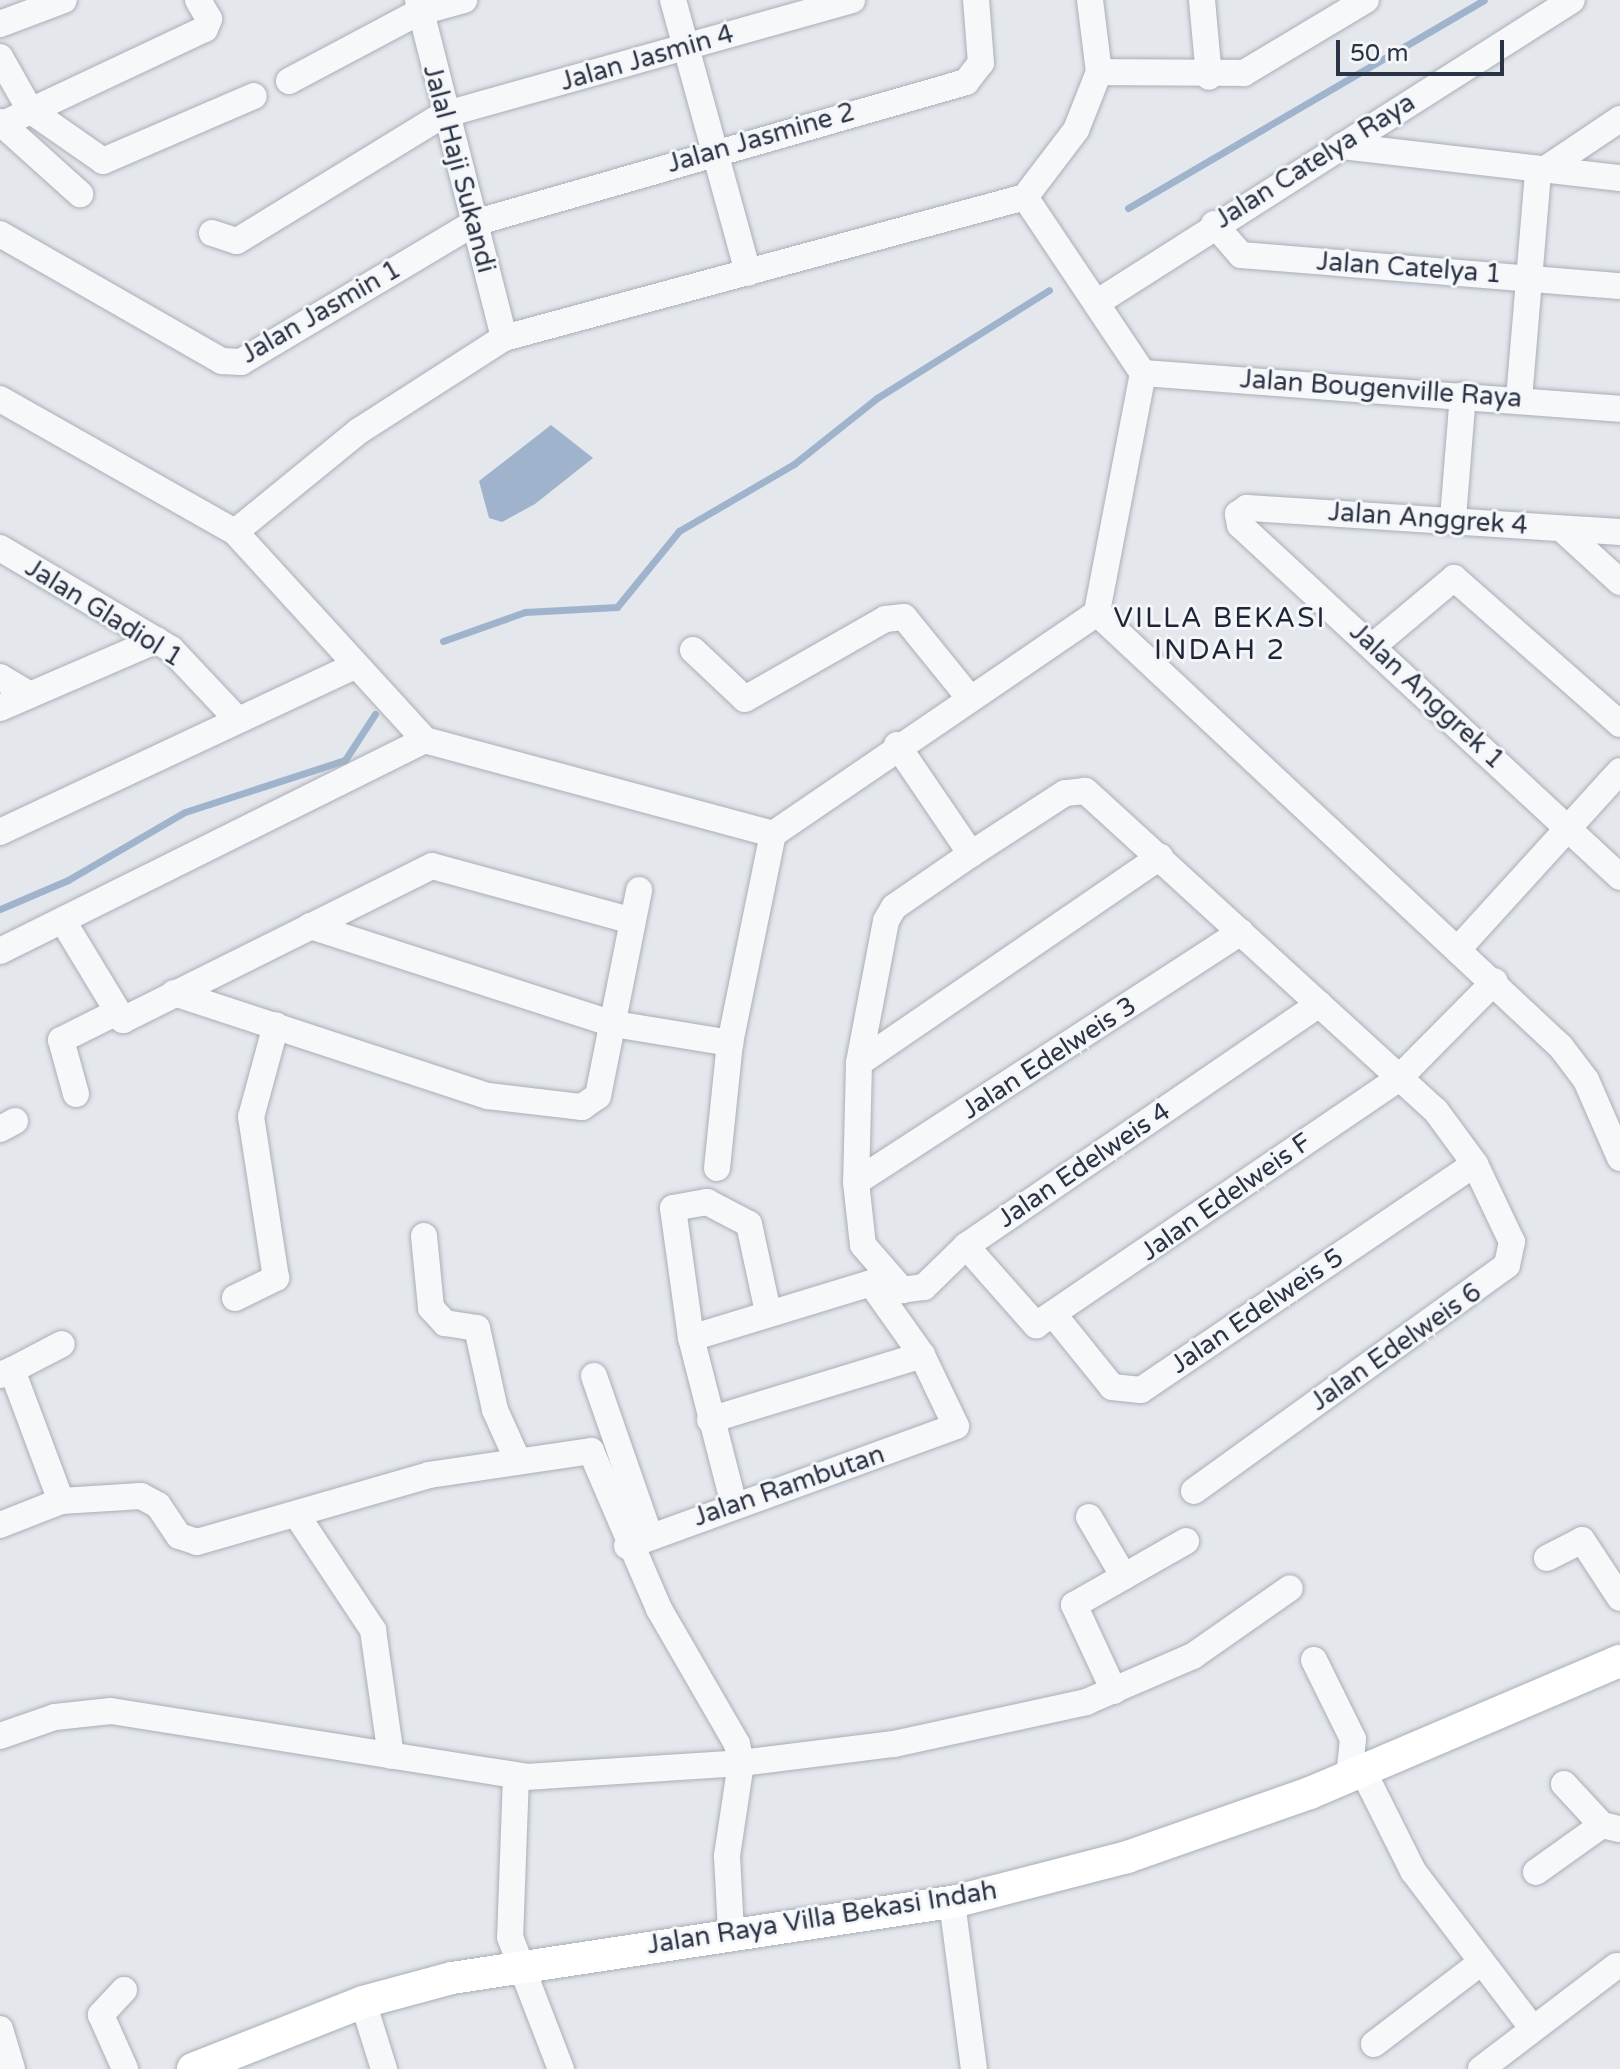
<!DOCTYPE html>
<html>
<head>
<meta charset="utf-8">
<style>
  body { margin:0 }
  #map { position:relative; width:1620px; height:2069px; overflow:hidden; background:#e4e7ec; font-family:"Varela Round",sans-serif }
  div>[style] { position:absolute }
  .water>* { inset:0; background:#9fb4cc }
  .stream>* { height:7px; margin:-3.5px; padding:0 3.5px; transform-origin:3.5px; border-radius:3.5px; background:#9fb4cc }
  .roads { filter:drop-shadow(0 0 2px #a9aeb7) drop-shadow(0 0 2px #a9aeb7) }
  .minor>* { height:26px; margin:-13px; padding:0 13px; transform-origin:13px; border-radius:13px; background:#f7f8fa }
  .major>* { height:32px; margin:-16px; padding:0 16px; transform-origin:16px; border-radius:16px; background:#fff }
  span { translate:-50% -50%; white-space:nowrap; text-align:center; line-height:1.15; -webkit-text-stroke:6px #f4f6f9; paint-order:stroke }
  .street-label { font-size:26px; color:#2b3445 }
  .neighbourhood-label { font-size:28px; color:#1d2536; letter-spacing:2px }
  .scale { position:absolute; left:1336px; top:40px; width:168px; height:36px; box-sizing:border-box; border:4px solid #2b3445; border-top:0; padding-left:10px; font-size:24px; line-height:28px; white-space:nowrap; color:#2b3445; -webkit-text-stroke:6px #f4f6f9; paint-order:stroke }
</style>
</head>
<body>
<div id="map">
  <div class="water">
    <div style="clip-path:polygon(551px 425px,593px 458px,535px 504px,502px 522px,489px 518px,479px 481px)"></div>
  </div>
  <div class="stream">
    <div style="left:1128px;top:208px;width:412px;rotate:-30.3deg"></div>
    <div style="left:443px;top:641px;width:87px;rotate:-19.5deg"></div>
    <div style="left:525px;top:612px;width:92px;rotate:-3.1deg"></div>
    <div style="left:617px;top:607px;width:98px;rotate:-50.8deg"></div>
    <div style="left:679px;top:531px;width:133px;rotate:-30.2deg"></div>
    <div style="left:794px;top:464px;width:106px;rotate:-38.5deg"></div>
    <div style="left:877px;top:398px;width:203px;rotate:-32.1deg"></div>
    <div style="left:0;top:909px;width:74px;rotate:-23.1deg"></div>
    <div style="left:68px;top:880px;width:135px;rotate:-30.2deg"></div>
    <div style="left:185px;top:812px;width:168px;rotate:-18deg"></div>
    <div style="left:345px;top:760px;width:55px;rotate:-56.9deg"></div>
  </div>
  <div class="roads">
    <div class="minor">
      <div style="left:418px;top:0;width:349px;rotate:75.7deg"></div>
      <div style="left:673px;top:0;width:283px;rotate:74.6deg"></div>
      <div style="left:1090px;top:0;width:73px;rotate:82.9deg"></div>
      <div style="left:1202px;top:0;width:77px;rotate:84.8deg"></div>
      <div style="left:0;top:24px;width:68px;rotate:-20.6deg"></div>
      <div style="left:0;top:57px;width:61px;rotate:60.5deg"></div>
      <div style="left:30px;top:110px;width:89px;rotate:34.9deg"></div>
      <div style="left:103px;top:161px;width:164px;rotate:-23.3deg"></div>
      <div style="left:289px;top:81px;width:145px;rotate:-28deg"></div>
      <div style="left:417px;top:13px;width:49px;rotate:-15.5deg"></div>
      <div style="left:0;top:122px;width:108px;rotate:42deg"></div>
      <div style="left:3px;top:124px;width:223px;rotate:-25.2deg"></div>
      <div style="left:205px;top:29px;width:11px;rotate:-68deg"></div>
      <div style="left:209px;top:19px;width:22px;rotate:-120deg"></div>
      <div style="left:1342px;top:146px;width:280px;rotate:6.6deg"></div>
      <div style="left:1025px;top:197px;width:212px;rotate:56.2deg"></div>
      <div style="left:1143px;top:373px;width:244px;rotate:100.9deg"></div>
      <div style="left:1097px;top:613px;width:392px;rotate:145.7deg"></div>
      <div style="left:773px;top:834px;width:360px;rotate:-164.9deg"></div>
      <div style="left:425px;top:740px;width:282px;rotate:-132.4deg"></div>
      <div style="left:235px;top:532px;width:160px;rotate:-39.2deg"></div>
      <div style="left:359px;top:431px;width:172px;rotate:-32.7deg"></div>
      <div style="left:504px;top:338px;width:540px;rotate:-15.14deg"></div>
      <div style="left:1025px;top:197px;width:84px;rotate:-52.7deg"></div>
      <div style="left:1076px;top:130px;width:62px;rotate:-68.4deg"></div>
      <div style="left:1099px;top:72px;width:145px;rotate:0.4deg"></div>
      <div style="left:1244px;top:73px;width:142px;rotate:-30.9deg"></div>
      <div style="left:1214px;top:224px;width:41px;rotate:48.9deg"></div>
      <div style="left:1241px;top:255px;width:380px;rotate:4.7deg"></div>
      <div style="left:212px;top:233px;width:26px;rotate:18deg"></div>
      <div style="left:237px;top:241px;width:241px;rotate:-31.5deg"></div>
      <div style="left:443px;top:115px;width:425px;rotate:-15.7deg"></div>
      <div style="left:0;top:234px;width:256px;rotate:29.8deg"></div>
      <div style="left:222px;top:361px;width:19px;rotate:3deg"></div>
      <div style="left:241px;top:362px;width:271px;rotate:-30.8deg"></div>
      <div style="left:474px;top:223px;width:512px;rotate:-15.99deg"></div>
      <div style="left:966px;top:82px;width:24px;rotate:-52deg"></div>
      <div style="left:981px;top:63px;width:63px;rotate:-94.5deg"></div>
      <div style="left:1101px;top:300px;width:558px;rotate:-32.49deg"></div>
      <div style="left:1143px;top:373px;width:478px;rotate:4.3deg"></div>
      <div style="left:0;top:399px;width:270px;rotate:29.5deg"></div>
      <div style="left:1519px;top:399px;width:226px;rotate:-85.2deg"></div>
      <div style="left:1538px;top:174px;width:99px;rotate:-33.9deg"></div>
      <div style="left:1453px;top:518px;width:123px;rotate:-85.4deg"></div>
      <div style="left:1563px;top:530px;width:77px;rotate:42.4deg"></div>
      <div style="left:1620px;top:532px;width:374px;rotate:-176.3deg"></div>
      <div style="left:1247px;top:508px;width:11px;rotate:146deg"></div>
      <div style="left:1238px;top:514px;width:11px;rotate:80deg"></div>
      <div style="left:1240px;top:525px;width:518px;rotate:42.81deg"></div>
      <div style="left:0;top:548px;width:199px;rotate:30.6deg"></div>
      <div style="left:171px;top:649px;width:95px;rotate:46.7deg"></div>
      <div style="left:1097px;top:613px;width:635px;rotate:43.09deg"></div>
      <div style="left:1561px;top:1047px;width:41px;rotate:52.9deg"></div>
      <div style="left:1586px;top:1080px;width:85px;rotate:66.4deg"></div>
      <div style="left:1373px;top:646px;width:106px;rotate:-40deg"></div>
      <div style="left:1454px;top:578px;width:221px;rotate:41.3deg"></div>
      <div style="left:693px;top:650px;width:71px;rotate:43.3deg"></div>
      <div style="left:745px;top:699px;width:161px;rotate:-29.7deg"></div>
      <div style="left:885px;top:619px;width:19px;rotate:-6deg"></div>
      <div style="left:904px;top:617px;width:102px;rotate:51deg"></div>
      <div style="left:0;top:677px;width:33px;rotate:31deg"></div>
      <div style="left:0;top:708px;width:171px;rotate:-23.4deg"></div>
      <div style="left:897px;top:745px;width:132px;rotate:55.8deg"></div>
      <div style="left:0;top:832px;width:391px;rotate:-25.1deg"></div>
      <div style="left:63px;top:921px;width:116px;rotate:58.8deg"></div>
      <div style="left:123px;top:1020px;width:345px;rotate:-26.5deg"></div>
      <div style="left:432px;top:866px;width:205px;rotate:15.3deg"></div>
      <div style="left:310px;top:926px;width:319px;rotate:17.9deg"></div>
      <div style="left:614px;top:1024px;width:118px;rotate:9.3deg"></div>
      <div style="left:1459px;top:948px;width:239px;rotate:-47.7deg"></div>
      <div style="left:0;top:951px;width:474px;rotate:-26.4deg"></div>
      <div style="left:174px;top:993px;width:330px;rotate:18.2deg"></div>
      <div style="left:488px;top:1096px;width:95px;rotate:6.7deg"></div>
      <div style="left:582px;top:1107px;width:19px;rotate:-35deg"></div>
      <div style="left:598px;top:1096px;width:210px;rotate:-78.7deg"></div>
      <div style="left:859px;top:1063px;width:365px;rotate:-34.4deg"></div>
      <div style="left:76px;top:1094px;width:56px;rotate:-105.5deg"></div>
      <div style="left:61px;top:1040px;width:58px;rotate:-26.6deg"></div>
      <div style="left:0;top:1129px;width:17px;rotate:-28deg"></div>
      <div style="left:717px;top:1168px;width:126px;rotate:-84.1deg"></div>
      <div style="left:730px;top:1043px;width:213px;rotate:-78.4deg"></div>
      <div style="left:856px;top:1182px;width:459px;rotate:-33deg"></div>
      <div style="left:424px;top:1236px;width:72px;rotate:84.4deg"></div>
      <div style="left:431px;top:1308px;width:21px;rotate:47deg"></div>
      <div style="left:445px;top:1323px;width:32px;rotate:9deg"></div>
      <div style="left:477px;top:1328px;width:84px;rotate:77.6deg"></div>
      <div style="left:495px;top:1410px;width:56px;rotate:65.7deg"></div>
      <div style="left:966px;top:1246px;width:106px;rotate:48.5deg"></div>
      <div style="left:1036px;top:1325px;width:439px;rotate:-34.2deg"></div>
      <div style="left:1399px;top:1078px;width:136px;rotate:-45.3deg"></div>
      <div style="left:235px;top:1298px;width:46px;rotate:-26deg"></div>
      <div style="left:276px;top:1278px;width:163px;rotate:-98.8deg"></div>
      <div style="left:251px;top:1117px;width:95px;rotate:-74.8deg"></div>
      <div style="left:1054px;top:1315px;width:92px;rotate:51.1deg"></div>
      <div style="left:1112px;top:1387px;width:29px;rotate:6deg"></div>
      <div style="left:1141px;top:1390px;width:403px;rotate:-34.1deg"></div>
      <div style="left:12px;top:1370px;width:56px;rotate:-27.5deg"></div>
      <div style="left:0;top:1375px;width:13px;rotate:-23deg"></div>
      <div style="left:12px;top:1370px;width:140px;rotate:69.5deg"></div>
      <div style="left:594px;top:1376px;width:167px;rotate:70.8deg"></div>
      <div style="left:710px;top:1420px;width:222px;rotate:-17deg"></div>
      <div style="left:1194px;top:1491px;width:386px;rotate:-35.8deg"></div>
      <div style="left:1507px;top:1265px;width:24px;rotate:-78deg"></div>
      <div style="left:1512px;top:1242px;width:86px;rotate:-115.4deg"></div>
      <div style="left:1475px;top:1164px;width:66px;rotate:-126.3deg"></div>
      <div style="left:1436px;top:1111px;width:475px;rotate:-137.6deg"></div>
      <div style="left:1085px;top:791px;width:20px;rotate:174deg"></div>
      <div style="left:1065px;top:793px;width:112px;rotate:147deg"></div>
      <div style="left:971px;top:854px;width:93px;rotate:145.5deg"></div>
      <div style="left:894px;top:907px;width:16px;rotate:120deg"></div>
      <div style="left:886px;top:921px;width:145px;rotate:100.8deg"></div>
      <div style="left:859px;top:1063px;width:119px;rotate:91.4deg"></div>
      <div style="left:856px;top:1182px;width:63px;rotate:83.7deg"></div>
      <div style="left:863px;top:1245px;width:60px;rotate:49.1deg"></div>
      <div style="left:902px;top:1290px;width:22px;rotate:-8deg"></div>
      <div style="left:924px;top:1287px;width:59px;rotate:-44.3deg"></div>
      <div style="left:966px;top:1246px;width:428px;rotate:-34.4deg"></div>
      <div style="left:734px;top:1505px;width:172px;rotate:-104.4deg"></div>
      <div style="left:691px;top:1338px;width:131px;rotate:-97.9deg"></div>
      <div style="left:673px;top:1208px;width:35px;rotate:-10deg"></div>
      <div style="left:707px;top:1202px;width:47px;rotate:27.6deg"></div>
      <div style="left:749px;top:1224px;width:90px;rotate:77.8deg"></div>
      <div style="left:298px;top:1517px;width:136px;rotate:56.4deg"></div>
      <div style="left:373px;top:1630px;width:127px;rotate:81.9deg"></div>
      <div style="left:1089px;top:1517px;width:69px;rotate:59.7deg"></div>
      <div style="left:0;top:1525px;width:66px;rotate:-21.5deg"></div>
      <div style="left:61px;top:1501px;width:80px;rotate:-3.6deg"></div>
      <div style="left:141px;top:1496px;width:19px;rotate:28deg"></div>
      <div style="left:158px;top:1505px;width:37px;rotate:56deg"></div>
      <div style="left:179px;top:1536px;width:19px;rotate:18deg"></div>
      <div style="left:197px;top:1542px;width:241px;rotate:-16.1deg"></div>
      <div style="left:429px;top:1475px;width:164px;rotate:-8.4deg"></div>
      <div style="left:591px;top:1451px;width:172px;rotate:66.7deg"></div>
      <div style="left:659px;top:1609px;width:156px;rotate:60deg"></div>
      <div style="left:737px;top:1744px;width:19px;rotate:78deg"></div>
      <div style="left:741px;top:1763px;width:94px;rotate:98.6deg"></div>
      <div style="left:727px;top:1856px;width:76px;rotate:87deg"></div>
      <div style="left:627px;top:1546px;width:350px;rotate:-20deg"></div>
      <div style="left:956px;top:1426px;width:79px;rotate:-115.6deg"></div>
      <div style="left:922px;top:1355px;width:88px;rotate:-125.3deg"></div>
      <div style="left:871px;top:1283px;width:188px;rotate:163deg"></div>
      <div style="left:1547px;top:1558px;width:39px;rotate:-27deg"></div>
      <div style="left:1582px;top:1540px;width:69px;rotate:56.8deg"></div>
      <div style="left:1314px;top:1660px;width:88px;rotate:63.7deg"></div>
      <div style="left:1353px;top:1739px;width:38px;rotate:96deg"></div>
      <div style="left:1114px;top:1691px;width:95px;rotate:-114.9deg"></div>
      <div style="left:1074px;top:1605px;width:129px;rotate:-29.7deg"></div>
      <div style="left:0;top:1736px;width:58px;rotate:-19.1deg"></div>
      <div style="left:55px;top:1717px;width:56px;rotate:-6.1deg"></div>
      <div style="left:111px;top:1711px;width:420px;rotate:9deg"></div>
      <div style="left:526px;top:1777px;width:215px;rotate:-3.7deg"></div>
      <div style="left:741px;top:1763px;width:154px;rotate:-7.1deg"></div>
      <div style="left:894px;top:1744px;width:197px;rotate:-12.3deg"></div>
      <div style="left:1086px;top:1702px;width:116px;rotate:-23.3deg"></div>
      <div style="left:1193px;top:1656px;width:118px;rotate:-35deg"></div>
      <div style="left:1363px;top:1771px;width:112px;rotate:63.4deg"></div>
      <div style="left:1413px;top:1871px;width:198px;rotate:52.8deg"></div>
      <div style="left:516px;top:1776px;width:161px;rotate:92.1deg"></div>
      <div style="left:510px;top:1937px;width:142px;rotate:68.9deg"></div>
      <div style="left:1564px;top:1784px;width:56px;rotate:47.2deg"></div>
      <div style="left:1536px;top:1872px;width:81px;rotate:-35.5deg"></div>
      <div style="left:1602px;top:1825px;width:18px;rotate:13deg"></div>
      <div style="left:952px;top:1902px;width:168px;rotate:82.5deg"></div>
      <div style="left:124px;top:1990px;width:34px;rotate:133deg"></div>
      <div style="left:101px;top:2015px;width:59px;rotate:66deg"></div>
      <div style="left:363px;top:2002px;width:70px;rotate:72.6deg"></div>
      <div style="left:0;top:2029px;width:42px;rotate:73.3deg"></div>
      <div style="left:1374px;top:2044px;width:132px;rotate:-37.3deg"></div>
      <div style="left:1481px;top:2069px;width:170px;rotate:-37.3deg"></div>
    </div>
    <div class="major">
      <div style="left:193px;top:2069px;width:183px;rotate:-21.5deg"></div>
      <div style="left:363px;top:2002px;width:92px;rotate:-15.1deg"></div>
      <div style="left:452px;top:1978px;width:511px;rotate:-8.67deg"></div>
      <div style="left:957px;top:1901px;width:176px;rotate:-14.5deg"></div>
      <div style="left:1127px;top:1857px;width:194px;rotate:-19.3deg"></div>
      <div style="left:1310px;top:1793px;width:337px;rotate:-23.1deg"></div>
    </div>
  </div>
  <div class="street-label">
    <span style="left:647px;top:58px;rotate:-16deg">Jalan Jasmin 4</span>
    <span style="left:761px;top:138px;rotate:-16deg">Jalan Jasmine 2</span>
    <span style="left:1315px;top:161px;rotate:-32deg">Jalan Catelya Raya</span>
    <span style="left:459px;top:169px;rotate:75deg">Jalal Haji Sukandi</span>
    <span style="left:1409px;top:268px;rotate:4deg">Jalan Catelya 1</span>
    <span style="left:321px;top:312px;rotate:-30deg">Jalan Jasmin 1</span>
    <span style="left:1381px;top:389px;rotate:4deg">Jalan Bougenville Raya</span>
    <span style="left:1428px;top:519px;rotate:4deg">Jalan Anggrek 4</span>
    <span style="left:104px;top:613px;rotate:32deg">Jalan Gladiol 1</span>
    <span style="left:1427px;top:696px;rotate:43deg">Jalan Anggrek 1</span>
    <span style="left:1049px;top:1058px;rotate:-33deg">Jalan Edelweis 3</span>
    <span style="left:1084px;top:1165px;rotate:-34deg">Jalan Edelweis 4</span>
    <span style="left:1226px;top:1197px;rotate:-35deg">Jalan Edelweis F</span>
    <span style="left:1257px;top:1311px;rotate:-34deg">Jalan Edelweis 5</span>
    <span style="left:1396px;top:1347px;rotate:-35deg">Jalan Edelweis 6</span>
    <span style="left:789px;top:1486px;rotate:-19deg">Jalan Rambutan</span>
    <span style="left:822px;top:1918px;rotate:-9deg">Jalan Raya Villa Bekasi Indah</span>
  </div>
  <div class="neighbourhood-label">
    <span style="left:1220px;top:634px">VILLA BEKASI<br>INDAH 2</span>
  </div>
  <div class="scale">50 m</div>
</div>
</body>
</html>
